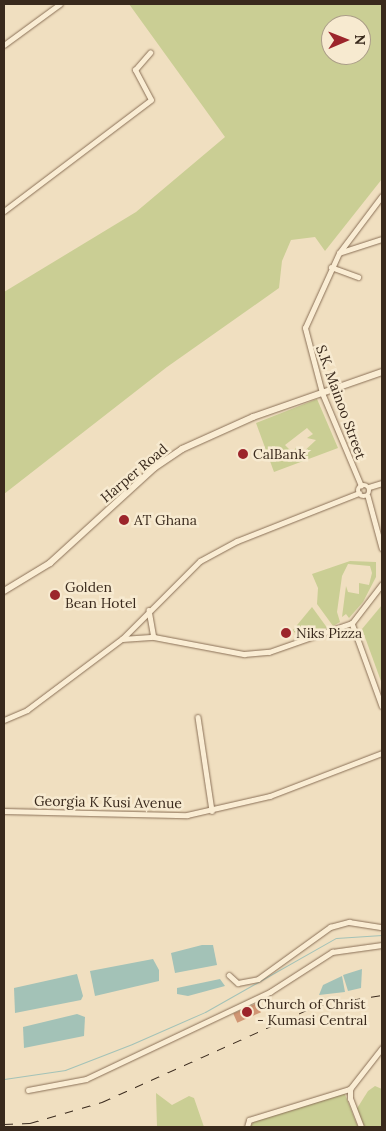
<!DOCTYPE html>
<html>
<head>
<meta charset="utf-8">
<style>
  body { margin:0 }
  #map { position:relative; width:386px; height:1131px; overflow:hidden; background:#f0dfc0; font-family:Lora,serif }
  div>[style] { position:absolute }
  .green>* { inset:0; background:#cace94 }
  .water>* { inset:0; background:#a3c2b7 }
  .stream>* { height:1px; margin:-0.5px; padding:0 0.5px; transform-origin:0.5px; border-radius:0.5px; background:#a3c2b7 }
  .building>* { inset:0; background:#d09674; transform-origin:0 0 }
  .roads { filter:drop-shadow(0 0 1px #8a7057) drop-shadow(0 0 1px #8a7057) }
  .minor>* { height:4.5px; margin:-2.25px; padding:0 2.25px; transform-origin:2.25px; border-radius:2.25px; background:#faedd4 }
  .minor>.ring { margin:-2.25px; padding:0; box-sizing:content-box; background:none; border:4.5px solid #faedd4; border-radius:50% }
  .secondary>* { height:6px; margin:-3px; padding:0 3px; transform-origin:3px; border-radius:3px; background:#faedd4 }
  .rail>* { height:1px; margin-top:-0.5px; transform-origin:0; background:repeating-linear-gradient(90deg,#39291c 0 9px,transparent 0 18px) }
  .dots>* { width:14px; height:14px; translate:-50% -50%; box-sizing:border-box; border:2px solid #f7ead0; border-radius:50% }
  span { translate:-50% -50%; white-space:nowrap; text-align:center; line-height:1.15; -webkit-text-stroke:5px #f7ead0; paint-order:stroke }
  .street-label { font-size:14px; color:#39291c }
  .poi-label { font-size:14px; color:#39291c }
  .left { translate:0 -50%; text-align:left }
  .frame { position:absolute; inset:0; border:5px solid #39291c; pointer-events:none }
  .north { position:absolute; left:321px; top:15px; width:50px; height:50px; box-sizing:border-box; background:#f7ead0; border:1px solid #ab9d88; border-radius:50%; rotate:89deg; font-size:14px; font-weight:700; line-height:20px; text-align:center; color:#39291c }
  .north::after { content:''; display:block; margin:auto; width:18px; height:22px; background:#9c252b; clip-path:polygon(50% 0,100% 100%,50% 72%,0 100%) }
</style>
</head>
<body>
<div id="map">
  <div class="green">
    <div style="clip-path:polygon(evenodd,129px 4px,382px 4px,382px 179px,325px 251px,315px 237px,291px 240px,282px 261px,279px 288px,167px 367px,4px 494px,4px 292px,136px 212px,225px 137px,129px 4px,331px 25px,361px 25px,361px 55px,331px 55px,331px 25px)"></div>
    <div style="clip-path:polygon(evenodd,317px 399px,338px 448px,274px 472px,256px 423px,317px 399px,307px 428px,313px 434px,307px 438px,316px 440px,299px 456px,297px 447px,292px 452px,285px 445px,307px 428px)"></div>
    <div style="clip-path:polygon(350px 561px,376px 562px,376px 577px,363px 602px,349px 618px,346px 614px,342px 617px,346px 586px,348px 592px,359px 594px,359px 583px,369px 585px,372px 573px,370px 566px,348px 564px,342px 576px,337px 612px,340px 622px,333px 626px,317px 604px,318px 588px,312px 574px)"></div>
    <div style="clip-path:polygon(382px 605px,382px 684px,362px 629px)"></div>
    <div style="clip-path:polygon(312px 607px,328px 629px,300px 641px,293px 630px)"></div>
    <div style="clip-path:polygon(375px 1086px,382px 1089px,382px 1127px,365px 1127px,356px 1110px,368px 1091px)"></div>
    <div style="clip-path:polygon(344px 1092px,358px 1127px,250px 1127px,255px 1120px)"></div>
    <div style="clip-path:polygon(156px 1093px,172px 1105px,189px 1096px,194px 1098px,204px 1127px,157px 1127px)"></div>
  </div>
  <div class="water">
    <div style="clip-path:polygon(202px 945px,213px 945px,217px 965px,175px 973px,171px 953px)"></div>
    <div style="clip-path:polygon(153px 959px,159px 970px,159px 981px,95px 996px,90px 971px)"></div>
    <div style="clip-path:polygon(362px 969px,361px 988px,348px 991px,343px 975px)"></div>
    <div style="clip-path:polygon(77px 974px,83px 996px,81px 1000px,15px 1013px,14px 988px)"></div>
    <div style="clip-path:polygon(342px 976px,345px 992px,319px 995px,323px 985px)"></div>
    <div style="clip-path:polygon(220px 979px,225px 986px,188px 996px,177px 994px,177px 988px)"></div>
    <div style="clip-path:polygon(77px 1014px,85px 1017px,84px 1036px,24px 1048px,23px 1027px)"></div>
  </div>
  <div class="stream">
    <div style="left:4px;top:1079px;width:62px;rotate:-8.4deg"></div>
    <div style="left:65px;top:1070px;width:72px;rotate:-21.2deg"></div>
    <div style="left:132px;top:1044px;width:80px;rotate:-23.7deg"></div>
    <div style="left:205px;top:1012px;width:150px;rotate:-29.5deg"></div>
    <div style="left:336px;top:938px;width:46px;rotate:-3.7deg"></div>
  </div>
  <div class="building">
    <div style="left:257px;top:1003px;width:10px;height:26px;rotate:66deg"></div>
  </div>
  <div class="roads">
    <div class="minor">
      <div style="left:4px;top:45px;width:69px;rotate:-36.2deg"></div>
      <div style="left:4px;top:211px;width:184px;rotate:-37.1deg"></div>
      <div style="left:151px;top:100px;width:34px;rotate:-118deg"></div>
      <div style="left:135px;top:70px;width:23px;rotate:-49deg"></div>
      <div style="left:339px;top:253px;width:45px;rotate:-18deg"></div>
      <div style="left:331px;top:267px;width:29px;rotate:20deg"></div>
      <div class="ring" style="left:358px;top:485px;width:7.5px;height:7.5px"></div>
      <div style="left:361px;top:486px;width:101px;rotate:-112.8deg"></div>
      <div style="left:322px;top:393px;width:67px;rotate:-104.7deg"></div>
      <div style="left:305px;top:328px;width:82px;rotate:-65.6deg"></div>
      <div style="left:339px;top:253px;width:71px;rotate:-53deg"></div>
      <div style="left:369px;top:487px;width:14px;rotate:-17deg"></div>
      <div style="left:368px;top:496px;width:54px;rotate:74.9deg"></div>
      <div style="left:149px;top:610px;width:27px;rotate:80deg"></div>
      <div style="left:352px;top:623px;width:88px;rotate:70.1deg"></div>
      <div style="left:122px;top:639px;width:32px;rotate:-4deg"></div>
      <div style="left:154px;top:637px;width:92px;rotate:10.7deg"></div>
      <div style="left:244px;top:654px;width:25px;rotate:-5deg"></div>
      <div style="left:269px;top:652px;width:88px;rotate:-19.3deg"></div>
      <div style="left:352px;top:623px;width:49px;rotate:-52.4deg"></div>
      <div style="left:198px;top:717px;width:95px;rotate:81.5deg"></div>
      <div style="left:4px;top:720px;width:25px;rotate:-23deg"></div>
      <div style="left:27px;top:710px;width:119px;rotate:-36.8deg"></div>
      <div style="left:122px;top:639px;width:110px;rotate:-45deg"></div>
      <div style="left:200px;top:561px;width:42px;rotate:-28.4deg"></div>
      <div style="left:237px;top:541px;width:131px;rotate:-21.5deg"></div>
      <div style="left:4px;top:811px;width:183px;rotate:1.3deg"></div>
      <div style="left:187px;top:815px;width:85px;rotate:-12.9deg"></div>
      <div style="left:270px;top:796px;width:120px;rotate:-21deg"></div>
      <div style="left:229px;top:975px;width:12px;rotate:42deg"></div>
      <div style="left:238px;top:983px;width:20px;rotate:-11deg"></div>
      <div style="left:258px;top:979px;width:89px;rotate:-35.8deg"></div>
      <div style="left:330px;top:927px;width:20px;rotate:-15deg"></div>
      <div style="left:349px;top:922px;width:33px;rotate:9deg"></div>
      <div style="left:28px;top:1090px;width:59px;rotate:-10.7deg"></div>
      <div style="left:86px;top:1079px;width:204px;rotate:-25.3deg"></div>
      <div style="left:270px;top:992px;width:74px;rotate:-32.8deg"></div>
      <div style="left:332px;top:952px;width:50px;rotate:-8deg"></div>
      <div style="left:247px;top:1127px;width:7px;rotate:-74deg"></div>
      <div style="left:249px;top:1120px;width:106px;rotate:-17.1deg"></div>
      <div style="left:361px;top:1127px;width:30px;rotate:-111deg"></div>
      <div style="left:350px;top:1099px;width:10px;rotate:-90deg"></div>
      <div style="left:350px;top:1089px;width:52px;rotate:-52deg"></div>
    </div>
    <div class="secondary">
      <div style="left:4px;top:591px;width:54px;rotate:-31.3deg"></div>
      <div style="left:50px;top:563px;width:141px;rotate:-42.4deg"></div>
      <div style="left:154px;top:468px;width:34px;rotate:-34deg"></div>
      <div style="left:182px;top:449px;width:78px;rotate:-24.3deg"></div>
      <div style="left:253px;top:417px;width:137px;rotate:-19.2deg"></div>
    </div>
  </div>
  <div class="rail">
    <div style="left:4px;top:1124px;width:26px;rotate:-2deg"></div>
    <div style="left:30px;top:1123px;width:75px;rotate:-16.3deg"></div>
    <div style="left:102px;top:1102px;width:237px;rotate:-24.2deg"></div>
    <div style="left:318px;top:1005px;width:65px;rotate:-8.9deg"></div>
  </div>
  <div class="dots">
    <div style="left:243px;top:454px;background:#9c252b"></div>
    <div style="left:124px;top:520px;background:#9c252b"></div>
    <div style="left:55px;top:595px;background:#9c252b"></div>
    <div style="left:286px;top:633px;background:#9c252b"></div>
    <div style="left:247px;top:1012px;background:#9c252b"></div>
  </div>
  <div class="street-label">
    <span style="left:341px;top:402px;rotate:70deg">S.K. Mainoo Street</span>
    <span style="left:134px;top:473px;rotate:-40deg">Harper Road</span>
    <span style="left:108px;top:802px;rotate:1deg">Georgia K Kusi Avenue</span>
  </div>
  <div class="poi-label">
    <span class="left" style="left:253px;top:454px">CalBank</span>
    <span class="left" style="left:134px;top:520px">AT Ghana</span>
    <span class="left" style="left:65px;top:595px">Golden<br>Bean Hotel</span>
    <span class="left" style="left:296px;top:633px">Niks Pizza</span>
    <span class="left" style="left:257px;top:1012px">Church of Christ<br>- Kumasi Central</span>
  </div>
  <div class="frame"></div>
  <div class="north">N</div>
</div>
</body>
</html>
